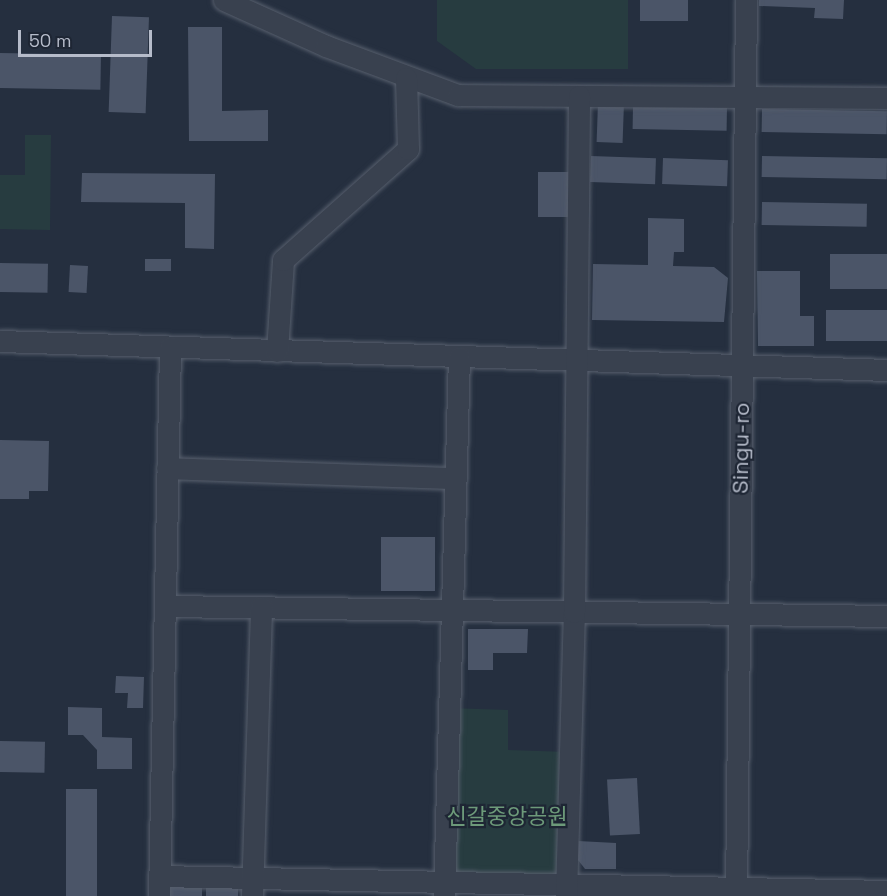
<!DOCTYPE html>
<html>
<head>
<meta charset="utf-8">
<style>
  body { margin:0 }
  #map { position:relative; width:887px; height:896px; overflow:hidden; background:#252f3f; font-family:"Space Grotesk","Noto Sans KR",sans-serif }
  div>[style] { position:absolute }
  .green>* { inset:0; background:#273c40 }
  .building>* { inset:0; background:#4b5568; transform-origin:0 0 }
  .roads { filter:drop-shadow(0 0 2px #575f6d) drop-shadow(0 0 2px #575f6d) }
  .minor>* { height:21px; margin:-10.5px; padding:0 10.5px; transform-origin:10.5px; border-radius:10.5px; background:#39414f }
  span { translate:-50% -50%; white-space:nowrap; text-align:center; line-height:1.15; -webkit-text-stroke:4.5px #1e2634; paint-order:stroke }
  .street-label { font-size:22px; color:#b6bcca }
  .park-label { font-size:22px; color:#6d9a7a }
  .scale { position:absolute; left:18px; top:30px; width:134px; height:27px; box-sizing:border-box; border:3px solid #b6bcca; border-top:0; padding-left:8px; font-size:18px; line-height:21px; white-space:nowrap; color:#b6bcca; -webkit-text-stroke:4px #1e2634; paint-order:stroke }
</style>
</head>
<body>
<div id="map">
  <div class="green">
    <div style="clip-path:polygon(437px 0,628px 0,628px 69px,476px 69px,437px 41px)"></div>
    <div style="clip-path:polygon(25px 135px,51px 135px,50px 230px,0 229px,0 175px,25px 175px)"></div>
    <div style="clip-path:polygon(448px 708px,508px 710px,508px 750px,569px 752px,566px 885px,444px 882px)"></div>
  </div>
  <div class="building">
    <div style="left:640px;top:0;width:48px;height:21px"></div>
    <div style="clip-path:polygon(759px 0,844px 0,843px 19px,814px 18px,815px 8px,759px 6px)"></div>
    <div style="left:112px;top:16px;width:37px;height:96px;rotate:2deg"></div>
    <div style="clip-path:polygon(188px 27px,222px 27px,222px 111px,268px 110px,268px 141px,189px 141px)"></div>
    <div style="left:0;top:53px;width:101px;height:35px;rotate:1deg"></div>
    <div style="left:598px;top:102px;width:26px;height:40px;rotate:2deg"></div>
    <div style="left:633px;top:106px;width:94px;height:23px;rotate:1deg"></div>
    <div style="left:762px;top:109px;width:125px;height:23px;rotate:1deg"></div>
    <div style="left:591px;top:156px;width:65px;height:26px;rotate:2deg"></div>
    <div style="left:762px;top:156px;width:125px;height:21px;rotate:1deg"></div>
    <div style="left:663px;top:158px;width:65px;height:26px;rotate:2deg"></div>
    <div style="left:538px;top:172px;width:37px;height:45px"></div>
    <div style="clip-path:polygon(82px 173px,215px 174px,214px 249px,185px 248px,185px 203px,81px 202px)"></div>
    <div style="left:762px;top:202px;width:105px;height:23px;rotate:1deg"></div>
    <div style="clip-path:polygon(648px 218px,684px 219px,684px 252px,674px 252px,673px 266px,714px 267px,728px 278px,724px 322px,592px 320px,593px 264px,648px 265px)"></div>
    <div style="left:830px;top:254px;width:57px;height:35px"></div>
    <div style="left:145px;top:259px;width:26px;height:12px"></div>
    <div style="left:0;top:263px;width:48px;height:29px;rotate:1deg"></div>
    <div style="left:70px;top:265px;width:18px;height:27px;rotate:3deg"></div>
    <div style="clip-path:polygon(757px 271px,800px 271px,800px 316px,814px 316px,814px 346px,758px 346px)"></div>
    <div style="left:826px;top:310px;width:61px;height:31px"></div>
    <div style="clip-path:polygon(0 440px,49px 441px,48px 491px,29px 491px,29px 499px,0 499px)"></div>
    <div style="left:381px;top:537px;width:54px;height:54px"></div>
    <div style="clip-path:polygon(468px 629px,528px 629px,527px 653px,493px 653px,493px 670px,468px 670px)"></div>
    <div style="clip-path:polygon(116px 676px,144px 677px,143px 708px,127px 708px,128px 693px,115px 693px)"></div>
    <div style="clip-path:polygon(68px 707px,102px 708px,102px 737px,132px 738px,132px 769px,97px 769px,97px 750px,83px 735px,68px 735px)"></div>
    <div style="left:0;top:741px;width:45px;height:31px;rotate:1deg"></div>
    <div style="left:637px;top:778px;width:56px;height:30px;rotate:87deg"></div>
    <div style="left:66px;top:789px;width:31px;height:107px"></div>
    <div style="clip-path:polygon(578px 841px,616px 843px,616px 869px,585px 869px,578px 860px)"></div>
    <div style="left:206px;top:883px;width:32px;height:13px"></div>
    <div style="left:164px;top:884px;width:38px;height:12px"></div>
  </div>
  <div class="roads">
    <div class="minor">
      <div style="left:224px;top:0;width:112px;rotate:24.3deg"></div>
      <div style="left:326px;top:46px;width:141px;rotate:20.4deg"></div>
      <div style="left:458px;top:95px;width:429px;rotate:0.4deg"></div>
      <div style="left:0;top:341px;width:887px;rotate:1.87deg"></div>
      <div style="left:277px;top:351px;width:91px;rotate:-86.2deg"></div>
      <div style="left:283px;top:260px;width:167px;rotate:-41.6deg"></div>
      <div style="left:408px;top:149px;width:71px;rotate:-91.6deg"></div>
      <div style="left:167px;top:468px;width:287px;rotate:2deg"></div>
      <div style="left:165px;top:606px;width:722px;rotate:0.79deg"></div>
      <div style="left:159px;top:876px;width:728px;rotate:1.18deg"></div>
      <div style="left:159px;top:896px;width:549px;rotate:-88.85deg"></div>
      <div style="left:252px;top:896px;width:289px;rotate:-88.2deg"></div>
      <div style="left:444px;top:896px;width:539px;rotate:-88.41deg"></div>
      <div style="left:566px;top:896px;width:284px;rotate:-88.4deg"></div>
      <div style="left:574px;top:612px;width:516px;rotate:-89.44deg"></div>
      <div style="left:736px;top:896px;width:896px;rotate:-89.36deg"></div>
    </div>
  </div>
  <div class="street-label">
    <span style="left:741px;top:448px;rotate:-89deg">Singu-ro</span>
  </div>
  <div class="park-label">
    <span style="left:507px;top:817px">신갈중앙공원</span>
  </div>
  <div class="scale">50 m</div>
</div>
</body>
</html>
